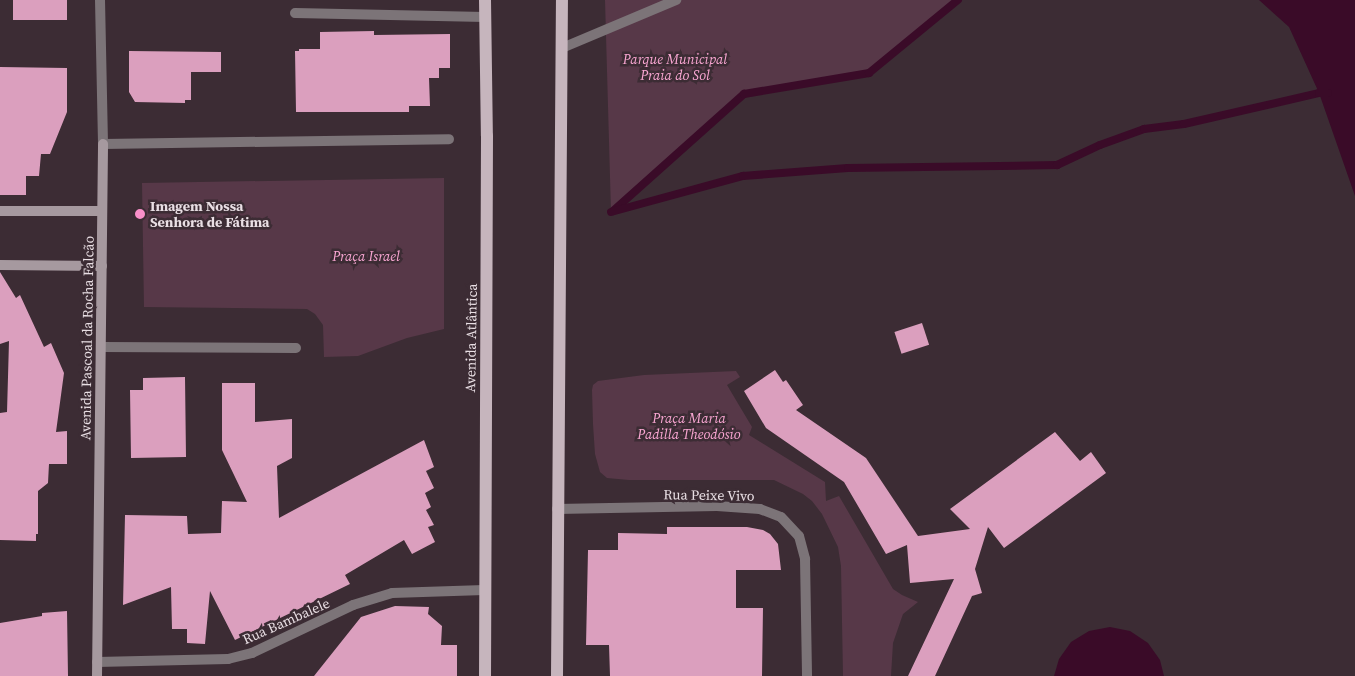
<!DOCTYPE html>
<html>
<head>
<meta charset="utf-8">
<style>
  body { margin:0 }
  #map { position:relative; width:1355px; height:676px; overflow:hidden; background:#3c2c34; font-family:"Source Serif 4",serif }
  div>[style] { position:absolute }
  .green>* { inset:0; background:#573848 }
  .water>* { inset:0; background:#3a0b28 }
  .stream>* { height:8px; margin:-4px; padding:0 4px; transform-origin:4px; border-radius:4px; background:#3a0b28 }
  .building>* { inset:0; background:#db9fbe; transform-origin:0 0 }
  .street>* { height:10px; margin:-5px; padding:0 5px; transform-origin:5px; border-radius:5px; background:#7c7478 }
  .secondary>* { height:10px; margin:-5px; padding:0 5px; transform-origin:5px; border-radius:5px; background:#a6999f }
  .primary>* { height:12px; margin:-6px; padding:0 6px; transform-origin:6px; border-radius:6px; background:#c6b5bd }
  .dots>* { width:14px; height:14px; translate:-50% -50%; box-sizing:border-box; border:2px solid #3c2c34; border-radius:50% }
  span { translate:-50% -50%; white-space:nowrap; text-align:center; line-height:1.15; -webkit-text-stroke:5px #3c2c34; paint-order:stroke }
  .park-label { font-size:14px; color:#f9a6d2; font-style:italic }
  .poi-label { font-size:14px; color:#e9dfe4; font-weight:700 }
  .left { translate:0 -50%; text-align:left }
  .street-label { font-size:14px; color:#e9dfe4 }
</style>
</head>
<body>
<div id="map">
  <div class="green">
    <div style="clip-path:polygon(605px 0,958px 0,869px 73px,744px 94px,611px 212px)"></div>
    <div style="clip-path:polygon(444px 178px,444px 329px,407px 338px,358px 356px,324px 357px,323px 325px,315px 314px,307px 309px,144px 307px,142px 183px)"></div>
    <div style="clip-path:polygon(736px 371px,740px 377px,727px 385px,752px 427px,749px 435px,825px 482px,826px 501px,839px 496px,893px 589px,902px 595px,918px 602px,903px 614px,893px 643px,891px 676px,843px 676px,841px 566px,838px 547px,822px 514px,812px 501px,803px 494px,774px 480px,629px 480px,607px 478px,600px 472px,595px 454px,593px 424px,592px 390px,593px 385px,598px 381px,644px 375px)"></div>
  </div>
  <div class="water">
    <div style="clip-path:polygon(1259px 0,1355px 0,1355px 196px,1319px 93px,1289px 27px)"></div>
    <div style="clip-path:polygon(1110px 627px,1130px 631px,1148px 643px,1160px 660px,1164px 676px,1054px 676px,1059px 659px,1071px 642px,1089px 631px)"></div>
  </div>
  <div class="stream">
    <div style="left:613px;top:211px;width:176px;rotate:-41.8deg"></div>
    <div style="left:744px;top:94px;width:127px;rotate:-9.5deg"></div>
    <div style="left:869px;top:73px;width:115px;rotate:-39.4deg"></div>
    <div style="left:611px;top:212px;width:137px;rotate:-15.3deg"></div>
    <div style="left:743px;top:176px;width:105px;rotate:-4.4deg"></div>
    <div style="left:848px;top:168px;width:209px;rotate:-0.8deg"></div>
    <div style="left:1057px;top:165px;width:47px;rotate:-24.9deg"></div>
    <div style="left:1100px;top:145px;width:47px;rotate:-20deg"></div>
    <div style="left:1144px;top:129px;width:40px;rotate:-7.1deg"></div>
    <div style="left:1184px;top:124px;width:139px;rotate:-12.9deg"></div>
    <div style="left:1319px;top:93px;width:9px"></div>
  </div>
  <div class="building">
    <div style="left:13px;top:0;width:54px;height:20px"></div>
    <div style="clip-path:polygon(374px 31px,374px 35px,450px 34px,450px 68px,439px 68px,439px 78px,429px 78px,430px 106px,409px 106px,409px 112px,296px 112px,295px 51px,299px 51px,299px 49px,320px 49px,320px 32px)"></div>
    <div style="clip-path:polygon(129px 51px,221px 52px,221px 72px,191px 72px,191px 100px,185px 100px,185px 103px,135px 102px,129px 92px)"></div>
    <div style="clip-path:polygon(0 67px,67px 68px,67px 112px,50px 154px,41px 154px,39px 176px,26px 176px,26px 195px,0 195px)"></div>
    <div style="clip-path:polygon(0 272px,16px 298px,20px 295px,44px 347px,51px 343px,64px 373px,56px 432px,67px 431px,67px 464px,49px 464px,48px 483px,38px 491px,38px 534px,36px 534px,36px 541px,0 540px,0 413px,7px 412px,9px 341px,0 344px)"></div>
    <div style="left:922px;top:323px;width:23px;height:29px;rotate:72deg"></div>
    <div style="clip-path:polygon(775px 370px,783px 382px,786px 380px,803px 405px,796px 410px,866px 458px,918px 536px,970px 529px,950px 509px,1055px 432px,1080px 461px,1091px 452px,1106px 473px,1004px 548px,988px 527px,975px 569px,982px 593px,972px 596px,935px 676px,908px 676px,954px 579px,910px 583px,907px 545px,886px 554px,844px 482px,766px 428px,744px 391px)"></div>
    <div style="clip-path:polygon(185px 377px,186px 457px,131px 458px,130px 390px,143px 390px,143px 378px)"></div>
    <div style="clip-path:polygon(222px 383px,255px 383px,255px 422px,292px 419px,292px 458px,277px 466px,279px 518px,424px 440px,434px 467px,426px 471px,434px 488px,425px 493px,431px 507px,426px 510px,434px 525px,428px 527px,435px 542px,412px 554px,404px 540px,345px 575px,350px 584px,235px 640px,210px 591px,205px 644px,187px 643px,187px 629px,172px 629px,171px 587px,123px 605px,125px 515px,187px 516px,188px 534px,221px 533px,222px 501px,247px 502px,222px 450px)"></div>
    <div style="clip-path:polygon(667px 527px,747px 527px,763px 530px,770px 534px,778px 544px,781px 570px,736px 570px,736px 608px,763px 608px,762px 676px,610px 676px,609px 645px,586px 645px,588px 550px,618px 550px,618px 533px,667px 534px)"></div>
    <div style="clip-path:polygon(395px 606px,429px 607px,428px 614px,442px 626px,441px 645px,457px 645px,457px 676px,314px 676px,361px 617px)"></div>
    <div style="clip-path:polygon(67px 611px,68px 676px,0 676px,0 623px,42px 616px,42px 613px)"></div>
  </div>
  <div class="street">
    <div style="left:100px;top:0;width:144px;rotate:88.8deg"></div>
    <div style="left:103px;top:144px;width:346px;rotate:-0.8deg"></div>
    <div style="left:295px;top:13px;width:190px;rotate:1.2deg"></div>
    <div style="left:562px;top:48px;width:124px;rotate:-22.8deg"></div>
    <div style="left:102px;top:347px;width:194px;rotate:0.3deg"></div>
    <div style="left:557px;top:509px;width:160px;rotate:-1.1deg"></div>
    <div style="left:717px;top:506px;width:43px;rotate:4deg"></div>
    <div style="left:760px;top:509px;width:22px;rotate:21deg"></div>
    <div style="left:781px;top:517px;width:26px;rotate:47deg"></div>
    <div style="left:799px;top:536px;width:24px;rotate:75deg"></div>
    <div style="left:805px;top:559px;width:117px;rotate:89deg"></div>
    <div style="left:97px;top:662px;width:131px;rotate:-1.3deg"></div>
    <div style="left:228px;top:659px;width:25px;rotate:-14deg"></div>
    <div style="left:252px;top:653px;width:112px;rotate:-25.4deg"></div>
    <div style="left:353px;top:605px;width:41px;rotate:-17.1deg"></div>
    <div style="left:392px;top:593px;width:92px;rotate:-1.9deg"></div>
  </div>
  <div class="secondary">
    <div style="left:0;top:211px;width:102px"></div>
    <div style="left:0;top:265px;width:102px;rotate:0.6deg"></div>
    <div style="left:97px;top:676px;width:532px;rotate:-89.35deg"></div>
  </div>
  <div class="primary">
    <div style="left:485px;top:0;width:136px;rotate:89.2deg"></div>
    <div style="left:487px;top:136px;width:540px;rotate:90.21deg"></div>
    <div style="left:557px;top:676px;width:676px;rotate:-89.58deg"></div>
  </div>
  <div class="dots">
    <div style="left:140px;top:214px;background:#f98fc9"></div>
  </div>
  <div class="park-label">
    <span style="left:675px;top:67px">Parque Municipal<br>Praia do Sol</span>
    <span style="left:366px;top:256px">Praça Israel</span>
    <span style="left:689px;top:426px">Praça Maria<br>Padilla Theodósio</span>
  </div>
  <div class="poi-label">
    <span class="left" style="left:150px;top:214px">Imagem Nossa<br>Senhora de Fátima</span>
  </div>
  <div class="street-label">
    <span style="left:87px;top:338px;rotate:-89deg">Avenida Pascoal da Rocha Falcão</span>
    <span style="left:471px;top:338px;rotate:-89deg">Avenida Atlântica</span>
    <span style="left:709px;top:495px;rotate:1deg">Rua Peixe Vivo</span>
    <span style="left:286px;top:621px;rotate:-24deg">Rua Bambalele</span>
  </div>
</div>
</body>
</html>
